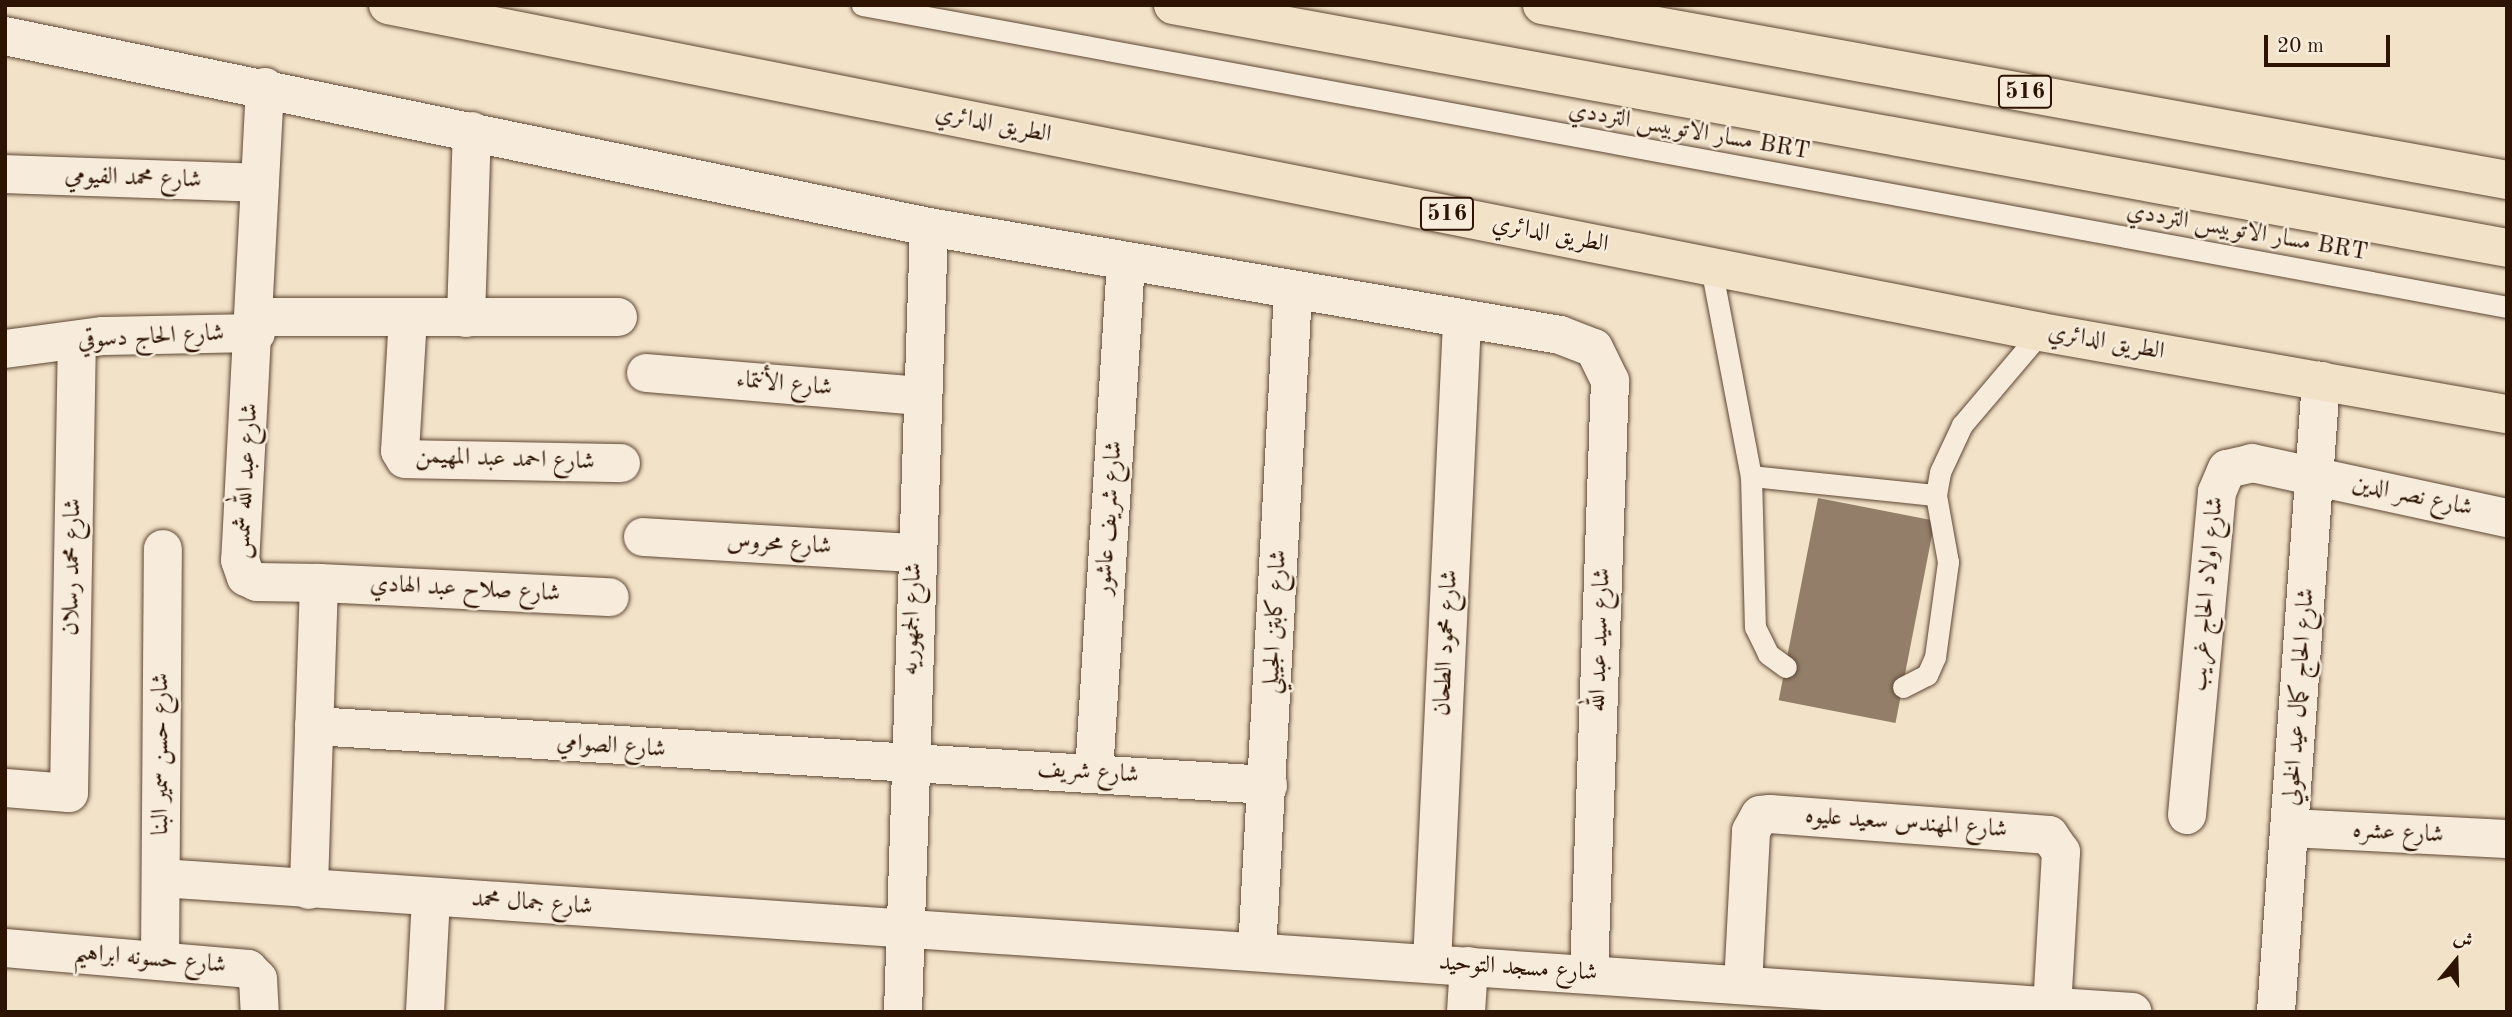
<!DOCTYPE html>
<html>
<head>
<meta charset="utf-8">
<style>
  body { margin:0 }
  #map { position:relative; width:2512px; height:1017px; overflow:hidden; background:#f2e2c8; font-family:"Old Standard TT",Amiri,serif }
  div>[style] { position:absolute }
  .building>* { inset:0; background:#937f69; transform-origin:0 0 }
  .roads { filter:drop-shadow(0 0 2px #5e4734) drop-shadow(0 0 2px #5e4734) }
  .service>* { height:21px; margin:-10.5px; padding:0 10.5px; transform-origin:10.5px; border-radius:10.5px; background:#f7ecdb }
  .minor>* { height:38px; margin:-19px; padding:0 19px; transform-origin:19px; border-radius:19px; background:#f7ecdb }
  .trunk>* { height:38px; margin:-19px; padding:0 19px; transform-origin:19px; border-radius:19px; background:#f2e2c8 }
  .motorway>* { height:38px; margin:-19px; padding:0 19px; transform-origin:19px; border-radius:19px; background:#f2e2c8 }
  span { translate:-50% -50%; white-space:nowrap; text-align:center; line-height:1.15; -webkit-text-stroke:5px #f7ecdb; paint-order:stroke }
  .shield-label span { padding:2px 5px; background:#f7ecdb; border:2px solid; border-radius:5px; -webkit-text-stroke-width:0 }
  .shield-label { font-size:23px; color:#2c1302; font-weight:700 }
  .street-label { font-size:24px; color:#2c1302 }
  .frame { position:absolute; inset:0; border:7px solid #2c1302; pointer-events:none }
  .north { position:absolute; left:2421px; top:926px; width:70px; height:70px; -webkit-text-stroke:5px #f7ecdb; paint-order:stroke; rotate:19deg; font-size:19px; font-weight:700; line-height:28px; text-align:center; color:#2c1302 }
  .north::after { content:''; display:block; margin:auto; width:24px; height:32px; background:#2c1302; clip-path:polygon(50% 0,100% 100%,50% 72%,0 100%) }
  .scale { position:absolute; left:2264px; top:35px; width:126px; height:32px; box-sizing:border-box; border:4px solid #2c1302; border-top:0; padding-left:9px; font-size:21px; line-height:24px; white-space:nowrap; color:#2c1302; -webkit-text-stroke:5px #f7ecdb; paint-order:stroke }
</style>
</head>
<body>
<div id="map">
  <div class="building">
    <div style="left:1818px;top:498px;width:119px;height:206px;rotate:11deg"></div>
  </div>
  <div class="roads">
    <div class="service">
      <div style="left:862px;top:5px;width:1672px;rotate:10.4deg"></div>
      <div style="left:1711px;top:267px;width:213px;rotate:79.2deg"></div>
      <div style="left:1751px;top:476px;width:151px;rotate:88.5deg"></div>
      <div style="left:1755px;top:627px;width:30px;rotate:64deg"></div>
      <div style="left:1768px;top:654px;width:22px;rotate:36deg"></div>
      <div style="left:1751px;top:476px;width:186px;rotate:5.9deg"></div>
      <div style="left:1903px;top:687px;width:27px;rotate:-27deg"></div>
      <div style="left:1927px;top:675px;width:20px;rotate:-66deg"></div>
      <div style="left:1935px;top:657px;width:96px;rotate:-82.2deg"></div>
      <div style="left:1948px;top:562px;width:68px;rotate:-100.2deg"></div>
      <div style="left:1936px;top:495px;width:23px;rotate:-80deg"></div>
      <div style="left:1940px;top:472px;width:52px;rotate:-64.9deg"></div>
      <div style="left:1962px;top:425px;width:122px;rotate:-49.7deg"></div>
    </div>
    <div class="minor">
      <div style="left:5px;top:36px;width:944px;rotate:11.68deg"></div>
      <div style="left:929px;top:227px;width:640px;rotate:9.71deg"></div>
      <div style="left:1560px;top:335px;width:36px;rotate:21deg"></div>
      <div style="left:1594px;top:348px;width:37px;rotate:64deg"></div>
      <div style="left:1610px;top:381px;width:593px;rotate:92.03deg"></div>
      <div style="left:265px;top:87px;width:474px;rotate:93deg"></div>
      <div style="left:240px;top:560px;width:18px;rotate:71deg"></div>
      <div style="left:246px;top:577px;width:12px;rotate:24deg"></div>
      <div style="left:257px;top:582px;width:62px;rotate:0.9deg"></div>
      <div style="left:319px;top:583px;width:307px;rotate:91.9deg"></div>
      <div style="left:5px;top:174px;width:255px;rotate:2deg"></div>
      <div style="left:256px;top:317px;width:362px"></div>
      <div style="left:408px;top:317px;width:134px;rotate:93.4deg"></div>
      <div style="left:400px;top:451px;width:9px;rotate:58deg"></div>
      <div style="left:405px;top:459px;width:216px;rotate:1.1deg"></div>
      <div style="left:466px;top:318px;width:187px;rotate:-88.2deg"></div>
      <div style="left:5px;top:349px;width:99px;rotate:-7.6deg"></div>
      <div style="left:103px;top:336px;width:153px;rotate:-1.1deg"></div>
      <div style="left:646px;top:373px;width:277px;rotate:4.8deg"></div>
      <div style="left:643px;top:537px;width:272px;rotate:3.4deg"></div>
      <div style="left:319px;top:583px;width:291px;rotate:2.8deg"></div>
      <div style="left:314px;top:726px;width:956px;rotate:3.54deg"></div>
      <div style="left:1094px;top:773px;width:512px;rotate:-86.42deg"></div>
      <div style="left:5px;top:788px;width:64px;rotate:4.5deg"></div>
      <div style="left:69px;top:793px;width:451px;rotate:-89deg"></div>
      <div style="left:2187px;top:815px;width:324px;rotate:-84.7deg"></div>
      <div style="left:2217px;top:492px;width:25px;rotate:-67deg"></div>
      <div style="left:2227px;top:469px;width:26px;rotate:-13deg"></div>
      <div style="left:2252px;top:463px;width:261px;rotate:12.2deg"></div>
      <div style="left:2290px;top:828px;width:217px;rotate:2.9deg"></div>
      <div style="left:161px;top:878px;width:1976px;rotate:3.89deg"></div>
      <div style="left:5px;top:948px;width:244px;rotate:4.9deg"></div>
      <div style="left:248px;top:969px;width:14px;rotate:45deg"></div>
      <div style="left:258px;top:979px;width:33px;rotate:87deg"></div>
      <div style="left:1257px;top:951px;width:660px;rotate:-86.87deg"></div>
      <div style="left:160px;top:960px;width:411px;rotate:-89.6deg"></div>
      <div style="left:1432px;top:963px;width:642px;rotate:-87.32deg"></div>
      <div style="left:1743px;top:985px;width:154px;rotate:-87deg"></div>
      <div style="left:1751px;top:831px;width:18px;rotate:-61deg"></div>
      <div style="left:1760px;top:815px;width:10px;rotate:-6deg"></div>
      <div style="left:1770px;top:814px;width:280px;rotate:4.3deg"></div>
      <div style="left:2049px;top:835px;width:21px;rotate:55deg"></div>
      <div style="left:2061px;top:852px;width:154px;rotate:93.3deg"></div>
      <div style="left:425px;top:1012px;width:115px;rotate:-87deg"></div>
      <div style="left:903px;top:1012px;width:785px;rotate:-88.1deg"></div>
      <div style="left:1466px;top:1012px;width:46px;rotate:-86.3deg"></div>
      <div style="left:2276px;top:1012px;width:633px;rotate:-85.92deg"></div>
    </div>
    <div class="trunk">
      <div style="left:1542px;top:5px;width:981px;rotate:10.28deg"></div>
    </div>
    <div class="motorway">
      <div style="left:388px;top:5px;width:1685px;rotate:11.19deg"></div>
      <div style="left:2041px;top:332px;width:473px;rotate:10deg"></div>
      <div style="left:1173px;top:5px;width:1356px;rotate:10.32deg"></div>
    </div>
  </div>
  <div class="shield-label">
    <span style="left:2025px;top:92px">516</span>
    <span style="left:1447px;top:214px">516</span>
  </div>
  <div class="street-label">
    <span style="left:993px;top:125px;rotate:11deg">الطريق الدائري</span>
    <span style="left:1689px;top:132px;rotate:10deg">مسار الاتوبيس الترددي BRT</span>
    <span style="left:133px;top:179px;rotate:2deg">شارع محمد الفيومي</span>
    <span style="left:2247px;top:233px;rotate:10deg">مسار الاتوبيس الترددي BRT</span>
    <span style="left:1550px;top:235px;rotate:11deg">الطريق الدائري</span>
    <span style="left:151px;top:338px;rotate:-3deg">شارع الحاج دسوقي</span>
    <span style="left:2106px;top:343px;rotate:10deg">الطريق الدائري</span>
    <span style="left:784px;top:385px;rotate:5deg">شارع الأنتماء</span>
    <span style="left:505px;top:460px;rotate:2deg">شارع احمد عبد المهيمن</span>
    <span style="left:247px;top:481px;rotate:-87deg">شارع عبد الله شمس</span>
    <span style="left:2412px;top:497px;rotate:12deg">شارع نصر الدين</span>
    <span style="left:1110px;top:518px;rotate:-86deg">شارع شريف عاشور</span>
    <span style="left:779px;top:545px;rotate:3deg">شارع محروس</span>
    <span style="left:73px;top:567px;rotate:-89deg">شارع محمد رسلان</span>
    <span style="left:465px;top:590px;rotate:3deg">شارع صلاح عبد الهادي</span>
    <span style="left:2208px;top:594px;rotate:-85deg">شارع اولاد الحاج غريب</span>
    <span style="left:913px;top:619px;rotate:-88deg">شارع الجمهوريه</span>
    <span style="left:1276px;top:622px;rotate:-87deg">شارع كابتن الجيبلي</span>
    <span style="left:1601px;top:640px;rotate:-88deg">شارع سيد عبد الله</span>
    <span style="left:1447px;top:643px;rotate:-87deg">شارع محمود الطحان</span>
    <span style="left:2300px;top:697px;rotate:-86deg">شارع الحاج كمال عيد الخولي</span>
    <span style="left:611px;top:747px;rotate:4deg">شارع الصوامي</span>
    <span style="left:162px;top:754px;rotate:-90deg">شارع حسن سمير البنا</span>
    <span style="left:1088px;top:773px;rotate:4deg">شارع شريف</span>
    <span style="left:1906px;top:824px;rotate:4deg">شارع المهندس سعيد عليوه</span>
    <span style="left:2398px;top:834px;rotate:3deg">شارع عشره</span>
    <span style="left:532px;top:904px;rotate:4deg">شارع جمال محمد</span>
    <span style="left:150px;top:960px;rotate:5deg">شارع حسونه ابراهيم</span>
    <span style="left:1518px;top:969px;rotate:4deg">شارع مسجد التوحيد</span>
  </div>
  <div class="frame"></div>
  <div class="north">ش</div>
  <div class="scale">20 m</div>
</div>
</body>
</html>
